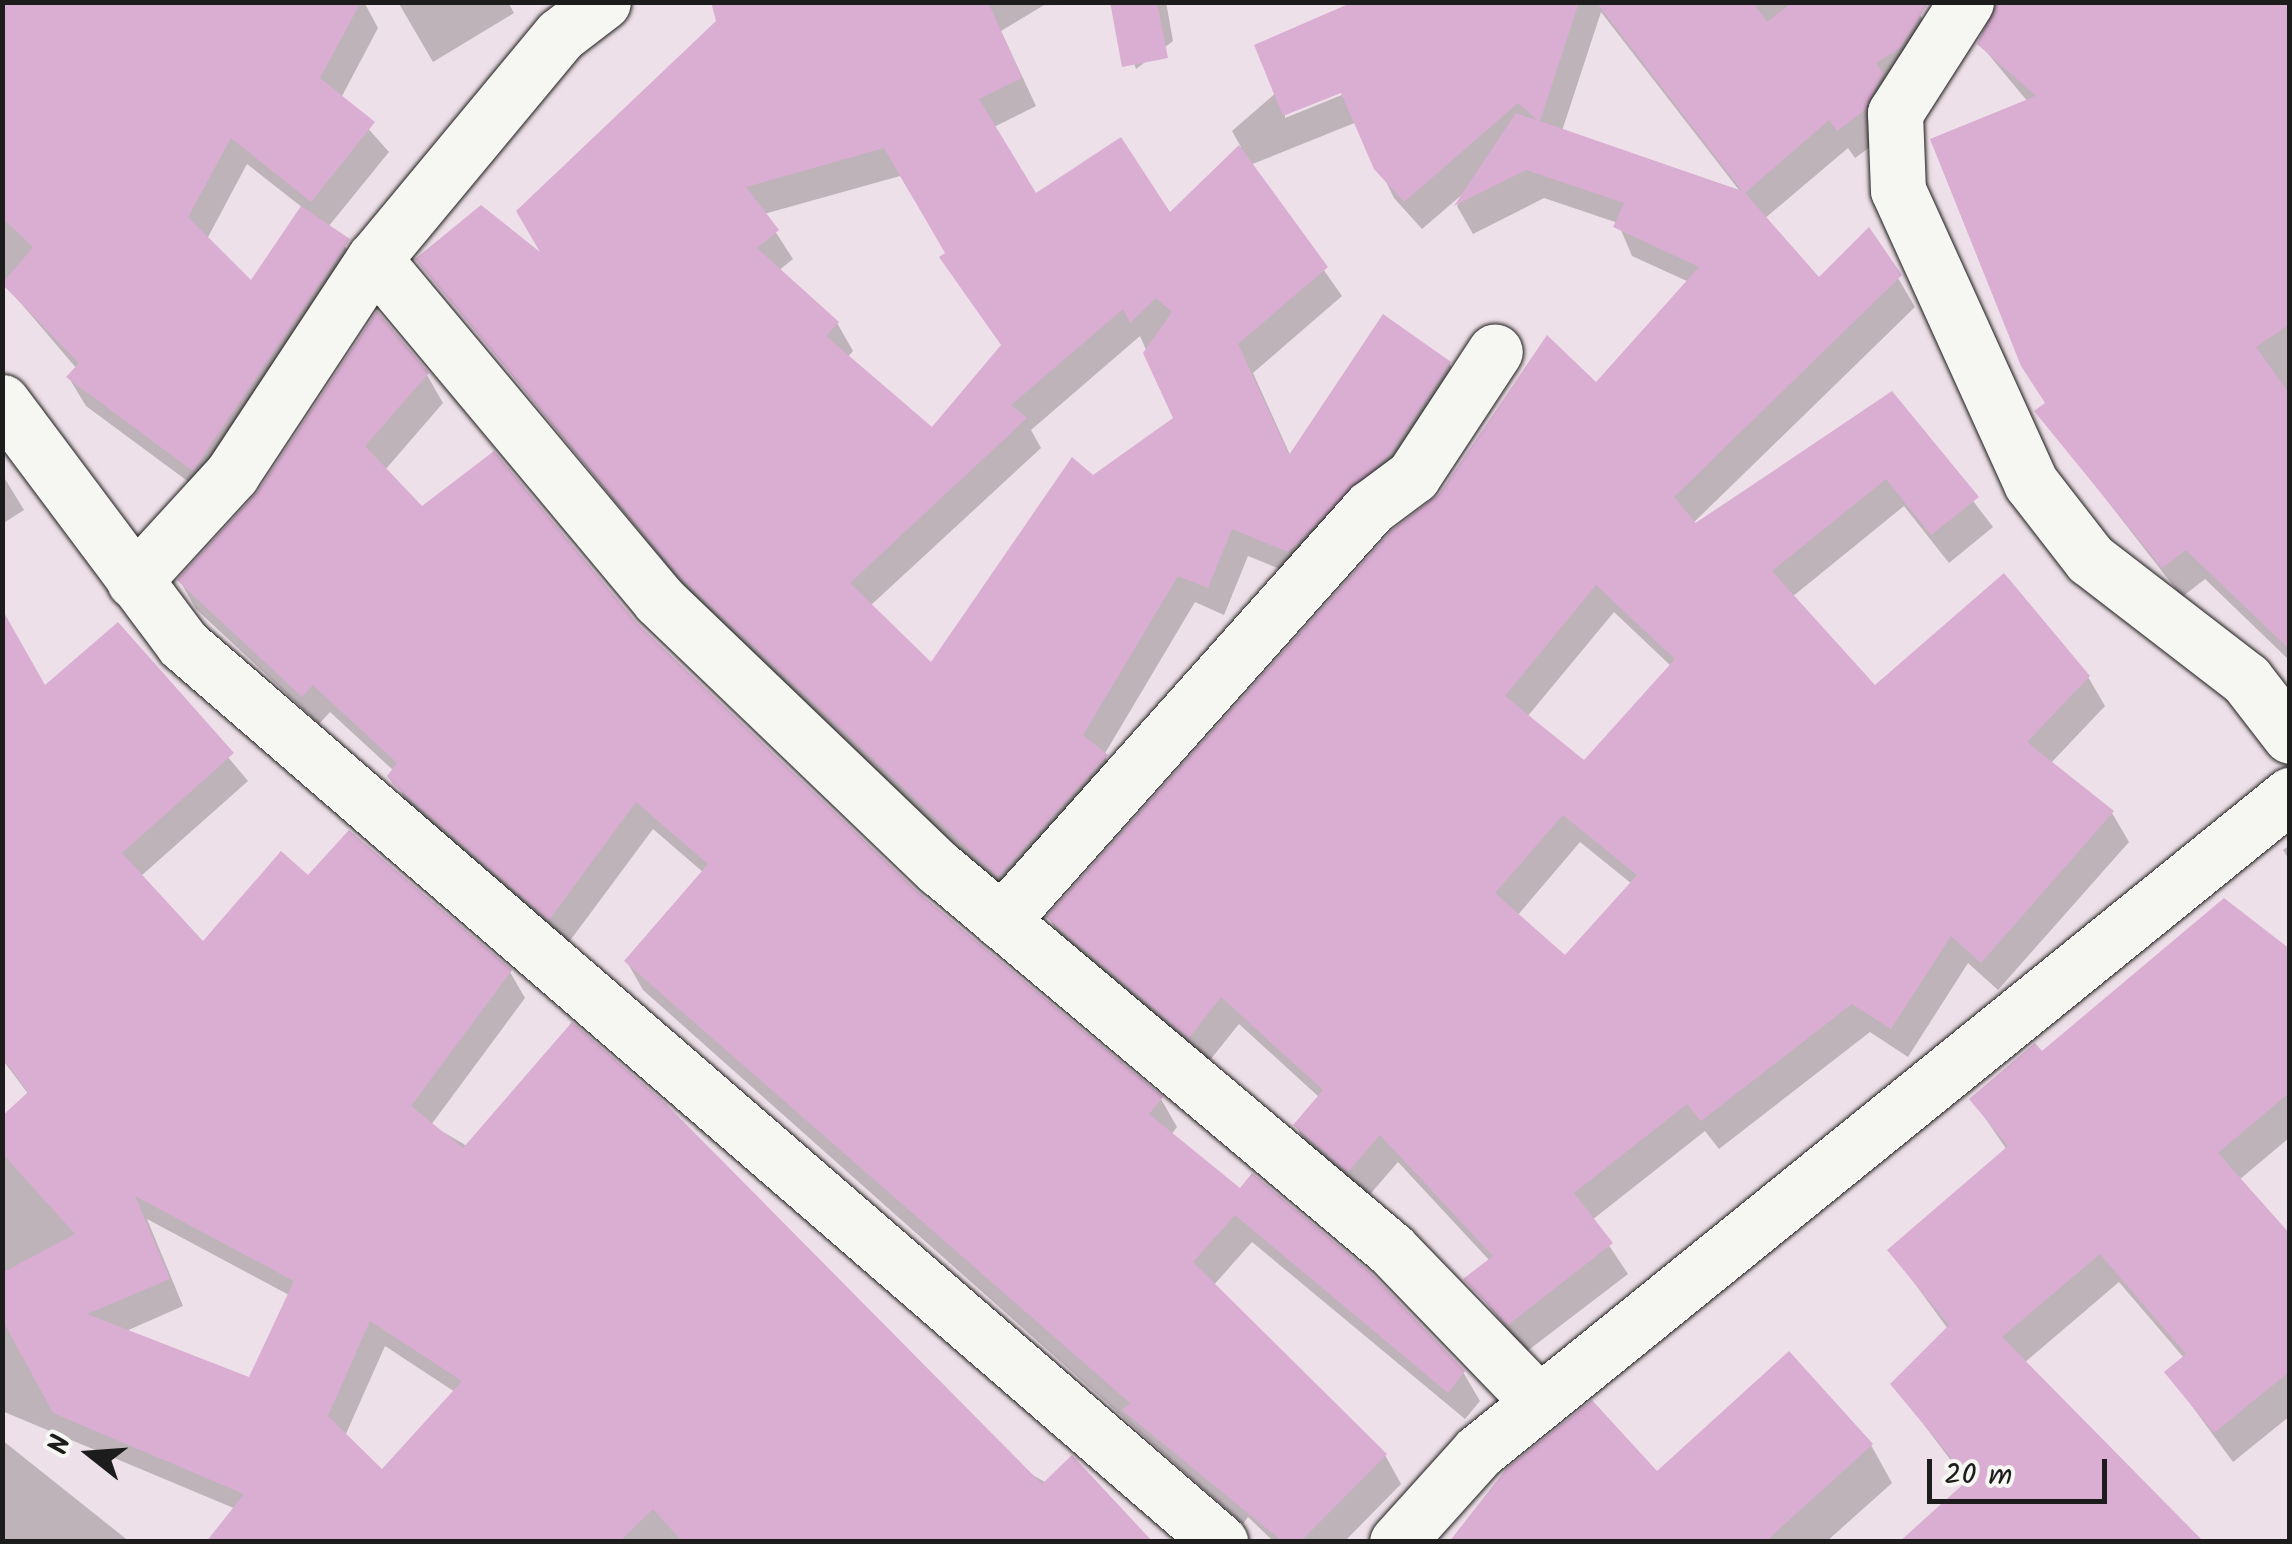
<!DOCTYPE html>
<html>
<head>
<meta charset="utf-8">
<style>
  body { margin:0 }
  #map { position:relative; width:2292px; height:1544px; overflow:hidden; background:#eee0e8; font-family:Kalam,sans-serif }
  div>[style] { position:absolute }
  .shadow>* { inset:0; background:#0003 }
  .building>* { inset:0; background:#daaed2 }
  .roads { filter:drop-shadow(0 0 2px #1c1c1c) drop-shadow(0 0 2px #1c1c1c) }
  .minor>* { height:55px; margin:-27.5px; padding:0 27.5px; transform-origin:27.5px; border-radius:27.5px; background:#f6f6f2 }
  span { translate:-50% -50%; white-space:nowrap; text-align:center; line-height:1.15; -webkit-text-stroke:10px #f6f6f2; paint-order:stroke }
  .frame { position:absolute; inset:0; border:5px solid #1c1c1c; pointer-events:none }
  .north { position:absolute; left:40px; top:1404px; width:100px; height:100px; -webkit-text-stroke:8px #f6f6f2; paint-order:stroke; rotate:287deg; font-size:28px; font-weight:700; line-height:40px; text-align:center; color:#1c1c1c }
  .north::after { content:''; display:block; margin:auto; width:35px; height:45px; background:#1c1c1c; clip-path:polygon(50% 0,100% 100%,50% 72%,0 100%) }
  .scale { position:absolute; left:1927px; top:1459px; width:180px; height:45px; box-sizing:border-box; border:5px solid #1c1c1c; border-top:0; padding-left:12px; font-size:30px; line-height:35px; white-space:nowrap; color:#1c1c1c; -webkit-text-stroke:8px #f6f6f2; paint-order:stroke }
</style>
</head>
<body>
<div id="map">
  <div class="shadow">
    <div style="clip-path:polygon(evenodd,2px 2px,331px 20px,364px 2px,378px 28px,341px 98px,389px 152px,328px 227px,364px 269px,209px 497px,86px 406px,69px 378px,77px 369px,2px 281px,2px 2px,247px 164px,303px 208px,251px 284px,207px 239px,247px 164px)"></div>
    <div style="clip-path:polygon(398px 2px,508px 2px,514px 13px,433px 62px)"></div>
    <div style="clip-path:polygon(evenodd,714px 2px,1049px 2px,1001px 31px,1036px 106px,994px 127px,1035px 197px,1170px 216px,1241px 147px,1232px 131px,1380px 2px,1912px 2px,1937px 43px,1881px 139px,1855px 158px,1848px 148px,1764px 219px,1818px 281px,1898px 278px,1915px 307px,1688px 528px,1891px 394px,1993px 527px,1949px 563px,1904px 506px,1792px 597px,1875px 688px,2088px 677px,2105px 706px,2050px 764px,2112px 813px,2129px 842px,1998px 990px,1968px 963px,1908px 1057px,1870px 1032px,1719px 1149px,1705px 1131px,1592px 1220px,1628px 1274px,1526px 1352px,1467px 1279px,1490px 1261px,1398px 1162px,1366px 1199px,1313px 1155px,1296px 1126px,1320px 1098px,1239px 1024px,1206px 1065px,1066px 947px,1049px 918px,1597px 386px,1689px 282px,1632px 256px,1618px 223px,1544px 198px,1473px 234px,1457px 206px,1464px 193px,1422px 229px,1394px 198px,1357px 122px,1250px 165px,1342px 296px,1253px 373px,1291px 457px,1449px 363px,1465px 391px,1305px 579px,1248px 556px,1224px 615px,1195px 602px,1104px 755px,1122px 784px,1015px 903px,701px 607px,418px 260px,549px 262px,719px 22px,714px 2px,1601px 12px,1739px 190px,1562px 131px,1601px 12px,714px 2px,1352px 86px,1354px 90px,1285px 118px,1285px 113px,1352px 86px,714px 2px,900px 176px,1003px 346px,932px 431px,847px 358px,853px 351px,837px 323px,778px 271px,793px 259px,764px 214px,900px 176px,714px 2px,1140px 336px,1176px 419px,1093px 478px,932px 666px,870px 606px,1041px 448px,1031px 430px,1140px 336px,714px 2px,1614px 612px,1672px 667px,1584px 763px,1527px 717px,1614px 612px,714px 2px,1580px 842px,1632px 884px,1565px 958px,1517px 916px,1580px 842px)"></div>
    <div style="clip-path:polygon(1113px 2px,1166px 2px,1173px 41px,1136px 69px)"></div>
    <div style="clip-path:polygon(1979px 43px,2290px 240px,2290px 661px,2205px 579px,2182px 597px,2038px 412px,2047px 405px,2028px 102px)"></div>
    <div style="clip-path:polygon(427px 375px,443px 403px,385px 470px,422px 509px,636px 624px,917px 894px,1161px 1099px,1177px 1127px,1171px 1135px,1463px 1372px,1480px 1401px,1465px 1419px,1252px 1242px,1213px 1286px,1385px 1455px,1401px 1484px,1344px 1542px,1274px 1542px,1248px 1517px,1243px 1524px,643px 990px,627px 962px,704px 873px,653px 829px,566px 946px,406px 805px,394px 771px,330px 712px,319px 724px,196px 609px,180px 581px)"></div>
    <div style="clip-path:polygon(2px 474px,24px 510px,2px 524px)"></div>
    <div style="clip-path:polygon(evenodd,118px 626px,248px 781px,141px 876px,203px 944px,309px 878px,510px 972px,525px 998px,431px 1125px,1148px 1542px,210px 1542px,236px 1509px,2px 1411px,2px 1119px,29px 1095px,2px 1059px,2px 885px,45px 689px,118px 626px,147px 1219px,289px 1295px,250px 1380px,124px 1332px,183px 1306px,147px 1219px,118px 626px,385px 1346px,455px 1392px,382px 1472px,345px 1436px,385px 1346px)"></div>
    <div style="clip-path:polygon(2290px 845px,2290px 861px,2283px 850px)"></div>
    <div style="clip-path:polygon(2290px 953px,2290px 1137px,2239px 1180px,2290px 1237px,2290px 1416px,2233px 1462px,2167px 1372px,2184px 1358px,2119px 1282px,2024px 1363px,1968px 1483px,1893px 1384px,1948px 1329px,1890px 1250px,2007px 1150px,1972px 1099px,2042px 1055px)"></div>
    <div style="clip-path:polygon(2px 1440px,130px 1542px,2px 1542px)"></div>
    <div style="clip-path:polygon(1871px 1445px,1892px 1483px,1826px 1542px,1453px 1542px,1657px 1474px)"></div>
  </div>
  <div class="building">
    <div style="clip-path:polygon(2px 2px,361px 2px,320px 78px,375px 122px,311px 202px,231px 138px,188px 217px,251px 280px,301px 206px,350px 239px,193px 471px,66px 377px,79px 363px,2px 284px,33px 247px,2px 218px)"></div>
    <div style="clip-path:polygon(evenodd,711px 2px,988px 2px,1022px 78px,979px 99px,1036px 193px,1121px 137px,1170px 212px,1239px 145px,1328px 267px,1238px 344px,1289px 455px,1383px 314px,1451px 362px,1390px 454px,1288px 552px,1232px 529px,1208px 588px,1178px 576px,1083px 735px,1108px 755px,998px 877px,682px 579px,415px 259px,481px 205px,540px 252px,516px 211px,716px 21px,711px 2px,884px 148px,945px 253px,939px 257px,1001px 345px,932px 427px,826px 336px,839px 322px,757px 248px,779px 230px,746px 187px,884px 148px,711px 2px,1156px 298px,1172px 312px,1143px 353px,1173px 418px,1093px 475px,1072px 457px,931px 662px,850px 583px,1027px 418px,1011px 405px,1123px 309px,1130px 323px,1156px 298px)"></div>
    <div style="clip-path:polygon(1110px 2px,1157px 2px,1168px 58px,1122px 67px)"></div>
    <div style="clip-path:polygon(evenodd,1353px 2px,1579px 2px,1540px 121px,1742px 191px,1596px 2px,1753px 2px,1767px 22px,1793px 2px,1929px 2px,1900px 48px,1876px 63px,1883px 73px,1865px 110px,1837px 131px,1829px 120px,1745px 193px,1819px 277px,1869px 227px,1902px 275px,1674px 497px,1696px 523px,1892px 391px,1979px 497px,1931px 535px,1886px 479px,1772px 571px,1875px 685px,2004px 573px,2090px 676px,2027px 742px,2114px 811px,1981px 963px,1951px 936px,1891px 1029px,1852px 1004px,1701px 1121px,1687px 1104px,1574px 1193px,1613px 1243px,1508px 1325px,1463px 1279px,1493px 1256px,1380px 1135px,1348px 1172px,1293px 1125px,1323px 1090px,1221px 997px,1189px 1038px,1046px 917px,1391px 531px,1439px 494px,1547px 335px,1596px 382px,1699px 267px,1613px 227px,1624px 203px,1526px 170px,1454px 206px,1516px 113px,1537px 120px,1518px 103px,1404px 202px,1374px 169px,1341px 93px,1283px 116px,1254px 45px,1353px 2px,1596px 585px,1675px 659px,1584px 760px,1505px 696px,1596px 585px,1353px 2px,1563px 815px,1637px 875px,1565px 955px,1495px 893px,1563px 815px)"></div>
    <div style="clip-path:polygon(1997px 2px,2290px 2px,2290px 324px,2256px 347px,2290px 395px,2290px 650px,2186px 550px,2162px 568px,2034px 411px,2045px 403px,2021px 366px,1930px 139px,2036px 96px,1977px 44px)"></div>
    <div style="clip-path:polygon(377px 311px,429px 373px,365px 446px,422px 506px,494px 451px,637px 623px,918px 892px,1163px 1097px,1149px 1114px,1240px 1188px,1252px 1173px,1370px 1272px,1465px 1371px,1448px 1393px,1235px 1215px,1193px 1262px,1387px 1454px,1300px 1542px,1283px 1542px,1122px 1410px,1130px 1403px,624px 961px,708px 864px,636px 802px,549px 920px,393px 784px,387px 776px,397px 763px,313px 685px,302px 697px,177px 580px,258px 491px)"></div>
    <div style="clip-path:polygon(evenodd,2px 609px,45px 685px,118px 622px,234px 753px,122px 853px,203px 941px,281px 851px,308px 875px,349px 830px,512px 970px,411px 1106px,463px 1148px,572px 1022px,665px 1103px,1042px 1484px,1072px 1455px,1153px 1542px,683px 1542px,653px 1509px,619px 1542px,206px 1542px,244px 1494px,53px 1413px,2px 1319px,2px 1273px,75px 1234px,2px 1153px,2px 1116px,28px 1092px,2px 1057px,2px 609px,135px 1196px,294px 1281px,249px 1377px,87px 1314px,170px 1279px,135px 1196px,2px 609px,370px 1321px,462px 1381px,382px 1469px,328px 1416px,370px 1321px)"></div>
    <div style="clip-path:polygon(2224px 898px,2290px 949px,2290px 1092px,2218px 1153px,2290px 1234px,2290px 1371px,2214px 1433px,2164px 1372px,2186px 1354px,2100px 1254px,2002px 1337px,2204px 1542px,1899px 1542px,1969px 1479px,1890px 1384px,1949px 1325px,1887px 1250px,2008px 1146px,1969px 1099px,2035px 1043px,2042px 1051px)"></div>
    <div style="clip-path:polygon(1789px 1351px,1873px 1444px,1765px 1542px,1449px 1542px,1506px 1469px,1592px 1400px,1657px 1471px)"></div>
  </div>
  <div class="roads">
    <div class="minor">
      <div style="left:1966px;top:2px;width:132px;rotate:122.6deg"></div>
      <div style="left:1895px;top:113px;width:77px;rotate:87.8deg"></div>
      <div style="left:1898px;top:190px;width:322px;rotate:65.6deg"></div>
      <div style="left:2031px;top:483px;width:96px;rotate:52.2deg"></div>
      <div style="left:2090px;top:559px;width:197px;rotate:37.6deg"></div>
      <div style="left:2246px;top:679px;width:72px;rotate:52.3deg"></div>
      <div style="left:374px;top:259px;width:444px;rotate:50.1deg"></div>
      <div style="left:659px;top:600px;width:389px;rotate:43.8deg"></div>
      <div style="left:940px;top:869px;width:590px;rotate:40.12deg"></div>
      <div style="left:1391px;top:1249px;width:213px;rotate:46deg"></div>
      <div style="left:2px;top:402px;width:302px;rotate:53.2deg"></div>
      <div style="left:183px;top:644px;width:1372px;rotate:40.89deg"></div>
      <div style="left:134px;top:581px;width:145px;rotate:-47.5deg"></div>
      <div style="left:232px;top:474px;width:258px;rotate:-56.6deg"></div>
      <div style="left:374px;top:259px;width:291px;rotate:-50.3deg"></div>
      <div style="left:560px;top:35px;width:54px;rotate:-37.5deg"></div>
      <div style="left:1001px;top:921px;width:554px;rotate:-48.22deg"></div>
      <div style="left:1370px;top:508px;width:54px;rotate:-36.7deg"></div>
      <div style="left:1413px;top:476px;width:149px;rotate:-56.7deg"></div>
      <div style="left:1397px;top:1542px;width:121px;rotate:-48deg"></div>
      <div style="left:1478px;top:1452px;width:1045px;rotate:-38.98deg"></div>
    </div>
  </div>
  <div class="frame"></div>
  <div class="north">N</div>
  <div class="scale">20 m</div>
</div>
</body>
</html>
